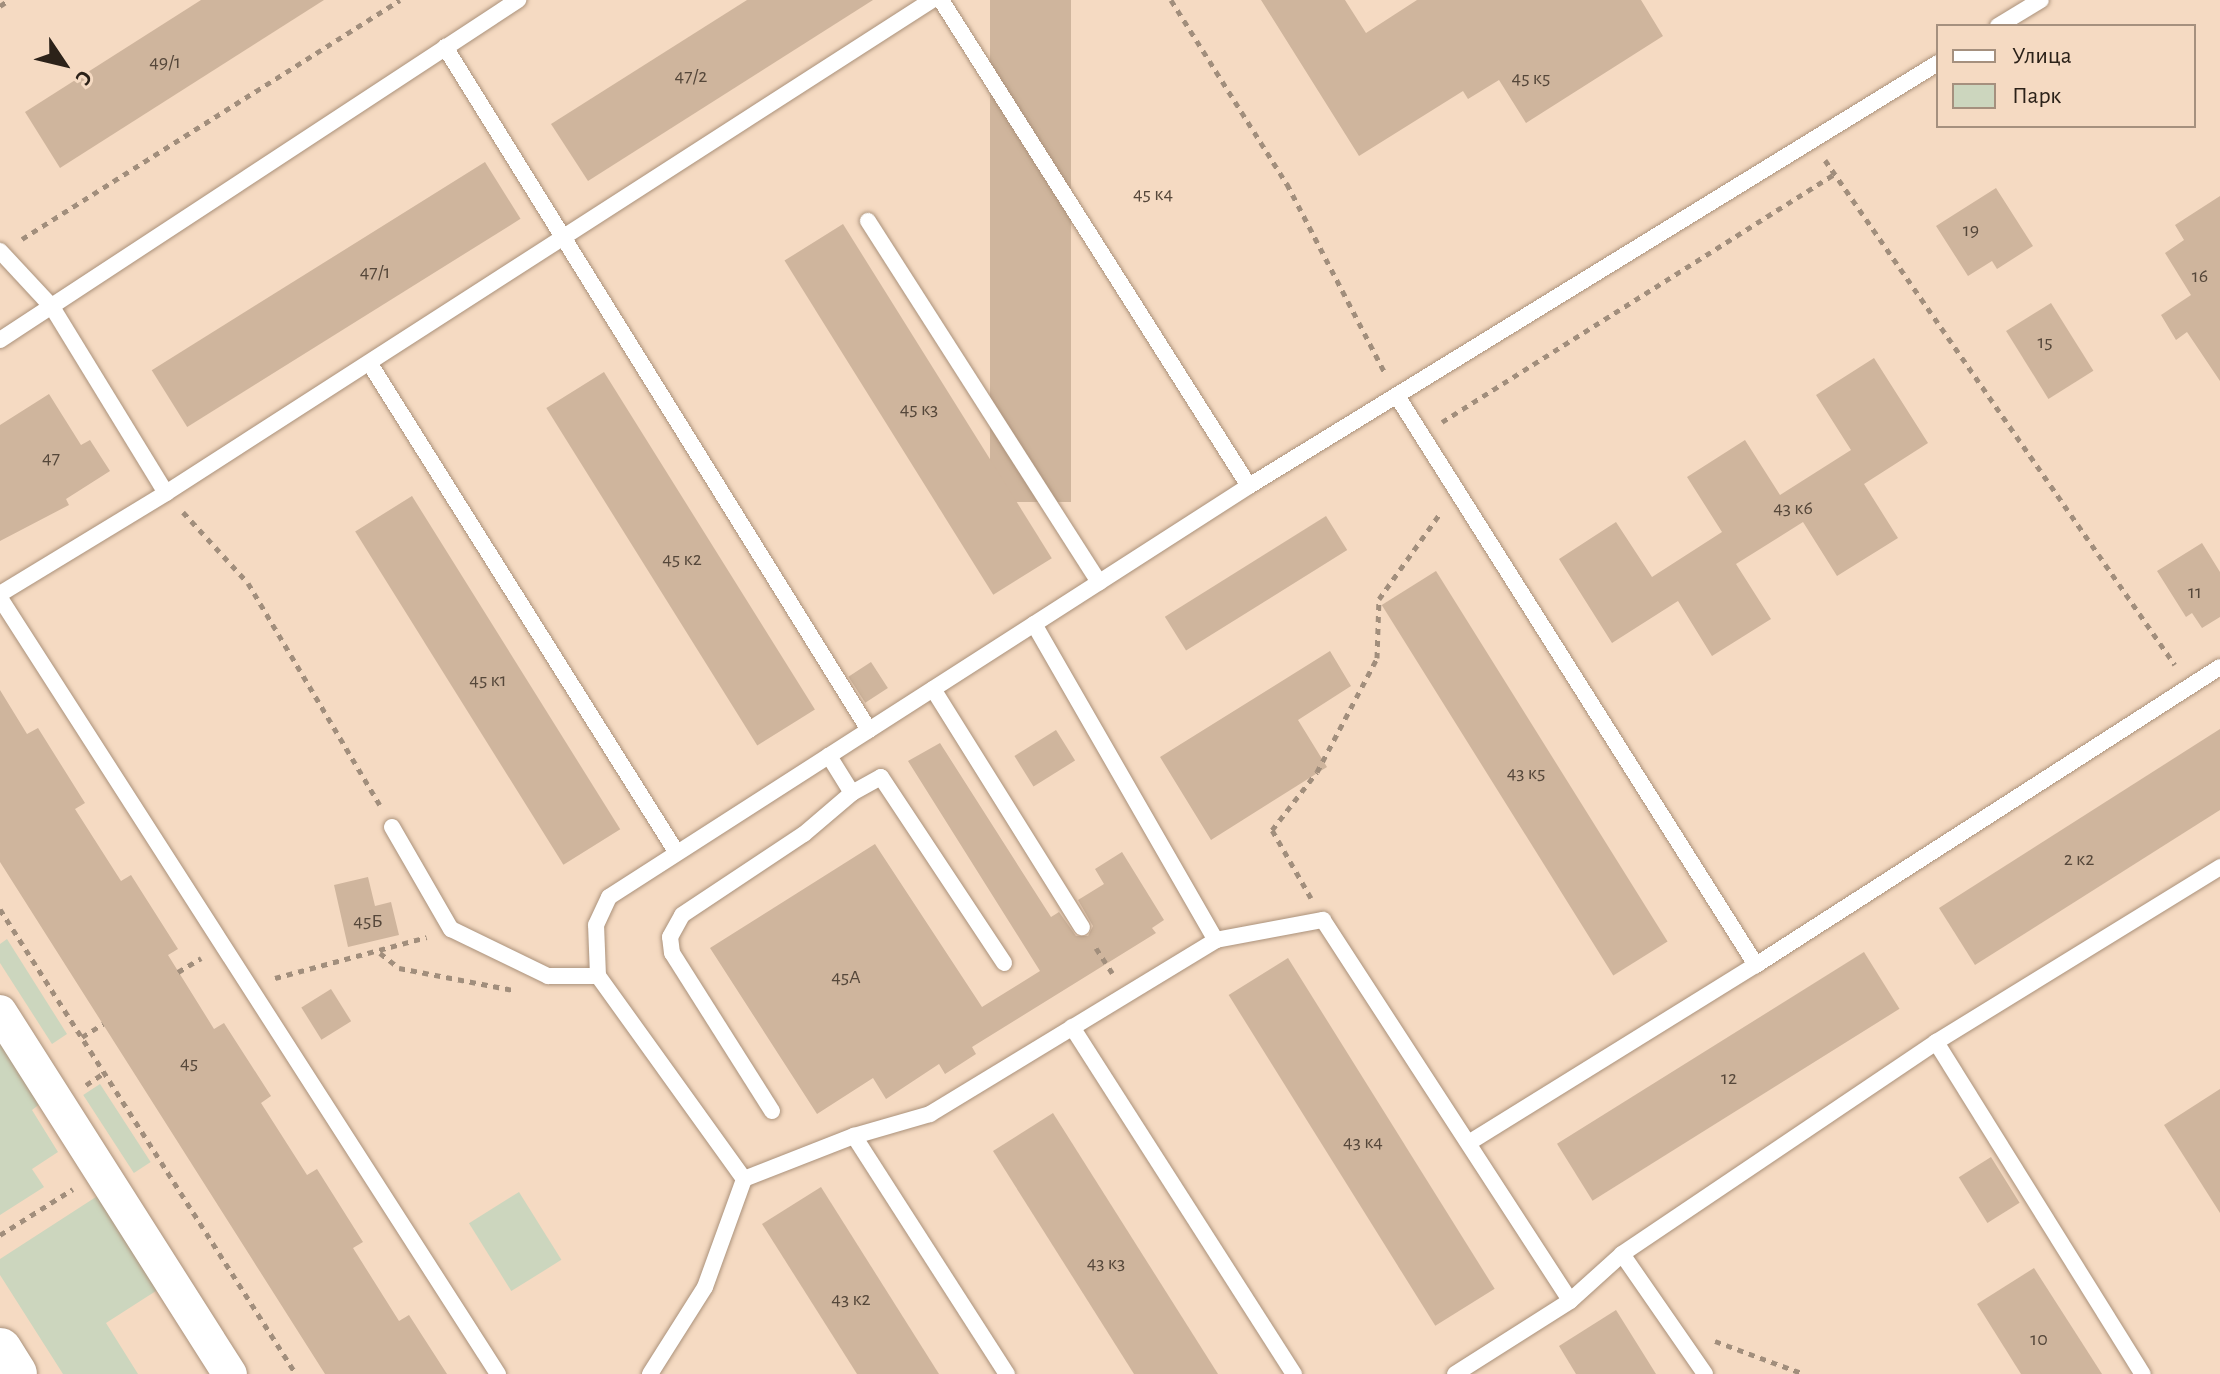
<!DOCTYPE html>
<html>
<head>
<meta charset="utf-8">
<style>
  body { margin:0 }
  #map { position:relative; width:2220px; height:1374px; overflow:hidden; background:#f5dac2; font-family:"Alegreya Sans",sans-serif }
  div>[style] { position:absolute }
  .green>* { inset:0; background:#ccd6be; transform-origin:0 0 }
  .building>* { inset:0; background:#cfb59d; transform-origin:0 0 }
  .path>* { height:5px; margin-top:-2.5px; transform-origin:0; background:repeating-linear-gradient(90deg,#a18e7c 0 6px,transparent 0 12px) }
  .roads { filter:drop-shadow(0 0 2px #ab927b) drop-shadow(0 0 2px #ab927b) }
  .lane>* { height:16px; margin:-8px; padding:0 8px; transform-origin:8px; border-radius:8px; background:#fff }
  .street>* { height:34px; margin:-17px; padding:0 17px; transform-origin:17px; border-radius:17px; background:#fff }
  .primary>* { height:44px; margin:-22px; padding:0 22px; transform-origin:22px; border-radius:22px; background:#fff }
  span { translate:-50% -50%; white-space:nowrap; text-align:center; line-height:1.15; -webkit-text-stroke:6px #f5dac2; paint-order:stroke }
  .number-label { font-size:20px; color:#55473a }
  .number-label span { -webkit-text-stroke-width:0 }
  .legend { position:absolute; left:1936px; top:24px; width:260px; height:104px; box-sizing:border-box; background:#f5dac2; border:2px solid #a5907e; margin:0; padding:10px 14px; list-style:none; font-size:24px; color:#2c2219 }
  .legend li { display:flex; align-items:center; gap:16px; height:40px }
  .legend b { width:40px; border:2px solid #a5907e }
  .north { position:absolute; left:24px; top:24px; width:80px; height:80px; -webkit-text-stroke:6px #f5dac2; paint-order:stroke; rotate:125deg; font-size:22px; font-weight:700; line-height:32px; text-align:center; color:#2c2219 }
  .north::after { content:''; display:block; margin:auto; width:28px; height:36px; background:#2c2219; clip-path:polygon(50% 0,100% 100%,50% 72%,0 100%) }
</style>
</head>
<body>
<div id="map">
  <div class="green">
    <div style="clip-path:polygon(7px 939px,67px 1034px,52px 1044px,0 963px,0 944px)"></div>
    <div style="clip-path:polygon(0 1038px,41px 1103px,32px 1110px,58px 1152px,32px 1169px,44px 1187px,0 1215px)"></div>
    <div style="left:100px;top:1084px;width:93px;height:20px;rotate:57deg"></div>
    <div style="left:519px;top:1192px;width:80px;height:59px;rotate:58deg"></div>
    <div style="clip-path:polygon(99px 1195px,159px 1289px,106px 1323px,138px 1374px,63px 1374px,0 1275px,0 1259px)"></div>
  </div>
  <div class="building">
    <div style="clip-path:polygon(201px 0,324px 0,60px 168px,25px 112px)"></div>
    <div style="clip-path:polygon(747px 0,873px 0,588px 181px,551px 124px)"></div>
    <div style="left:990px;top:0;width:81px;height:502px"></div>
    <div style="clip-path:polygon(1261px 0,1345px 0,1366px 33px,1417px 0,1641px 0,1663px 36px,1526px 123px,1499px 80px,1468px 99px,1463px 91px,1359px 156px)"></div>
    <div style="left:485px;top:162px;width:67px;height:393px;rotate:58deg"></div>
    <div style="clip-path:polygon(1996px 188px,2033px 246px,1997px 269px,1992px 261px,1968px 276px,1936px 226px)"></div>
    <div style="clip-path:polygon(2220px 196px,2220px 381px,2187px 332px,2176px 340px,2161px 315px,2191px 295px,2165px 253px,2184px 240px,2175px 225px)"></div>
    <div style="left:843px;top:224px;width:394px;height:69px;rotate:58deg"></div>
    <div style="left:2051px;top:303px;width:80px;height:53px;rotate:58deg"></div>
    <div style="clip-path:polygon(1874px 358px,1928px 443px,1864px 484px,1898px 538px,1837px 576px,1803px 522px,1736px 564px,1771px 619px,1712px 656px,1678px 601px,1612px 643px,1559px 559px,1616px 522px,1652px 577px,1722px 532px,1687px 477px,1745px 440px,1780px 495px,1851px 450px,1816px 395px)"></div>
    <div style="left:604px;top:372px;width:398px;height:68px;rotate:58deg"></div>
    <div style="clip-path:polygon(49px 394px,81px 445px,90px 440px,110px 471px,66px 499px,69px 505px,0 541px,0 425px)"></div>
    <div style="left:412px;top:496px;width:393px;height:67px;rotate:58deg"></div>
    <div style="left:1326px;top:516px;width:40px;height:190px;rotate:58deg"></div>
    <div style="clip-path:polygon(2202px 543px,2220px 572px,2220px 617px,2202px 628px,2192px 613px,2186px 617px,2157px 571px)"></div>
    <div style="left:1436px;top:571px;width:437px;height:64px;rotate:58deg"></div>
    <div style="clip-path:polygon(1330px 651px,1351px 686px,1298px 720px,1327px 767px,1211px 840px,1160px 757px)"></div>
    <div style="left:871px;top:662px;width:31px;height:27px;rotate:57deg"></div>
    <div style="clip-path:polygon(0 690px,27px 734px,38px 728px,85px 803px,75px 809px,121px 881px,131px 875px,178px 949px,168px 955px,214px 1029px,224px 1023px,271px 1096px,261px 1103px,307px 1175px,317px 1169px,363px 1242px,353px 1248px,399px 1321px,409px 1315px,447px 1374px,325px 1374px,0 862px)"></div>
    <div style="clip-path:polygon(2220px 729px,2220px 810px,1975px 965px,1939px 908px)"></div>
    <div style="left:1056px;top:730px;width:36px;height:49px;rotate:58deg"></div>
    <div style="clip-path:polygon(940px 743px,1051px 917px,1059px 912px,1076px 936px,1088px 936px,1093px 926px,1078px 900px,1104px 884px,1095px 869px,1122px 852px,1164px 920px,1152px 928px,1156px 933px,972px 1047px,976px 1054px,945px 1074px,939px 1064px,886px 1099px,873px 1078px,817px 1114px,710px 948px,875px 844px,982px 1007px,1040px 971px,908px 761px)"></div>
    <div style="clip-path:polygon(368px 877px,375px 906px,391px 902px,399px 935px,348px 947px,334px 885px)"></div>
    <div style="left:1864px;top:952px;width:67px;height:362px;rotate:58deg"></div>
    <div style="left:1288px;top:958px;width:390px;height:70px;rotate:58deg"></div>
    <div style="left:331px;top:989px;width:38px;height:35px;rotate:58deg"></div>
    <div style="clip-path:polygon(2220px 1089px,2220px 1213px,2164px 1125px)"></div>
    <div style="clip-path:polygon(1053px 1113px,1218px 1374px,1134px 1374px,993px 1151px)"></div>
    <div style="left:1991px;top:1157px;width:54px;height:38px;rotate:58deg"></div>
    <div style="clip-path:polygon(821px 1187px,939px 1374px,857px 1374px,762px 1224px)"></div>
    <div style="clip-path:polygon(2034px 1268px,2102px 1374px,2021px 1374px,1977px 1304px)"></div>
    <div style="clip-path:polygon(1616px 1310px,1656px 1374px,1576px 1374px,1559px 1346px)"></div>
  </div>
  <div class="path">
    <div style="left:1171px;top:0;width:218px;rotate:57.8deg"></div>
    <div style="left:1287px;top:184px;width:213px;rotate:62.6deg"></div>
    <div style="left:0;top:6px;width:11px;rotate:-34deg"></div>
    <div style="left:1825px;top:160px;width:614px;rotate:55.28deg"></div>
    <div style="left:22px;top:239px;width:447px;rotate:-32.3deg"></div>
    <div style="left:1442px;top:422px;width:464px;rotate:-32.3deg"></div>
    <div style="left:183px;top:512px;width:96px;rotate:47.5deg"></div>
    <div style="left:248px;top:583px;width:258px;rotate:59.3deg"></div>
    <div style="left:1311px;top:898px;width:78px;rotate:-119.8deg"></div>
    <div style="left:1272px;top:830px;width:73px;rotate:-52.2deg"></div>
    <div style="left:1317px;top:772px;width:129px;rotate:-62.2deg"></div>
    <div style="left:1377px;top:658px;width:59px;rotate:-88.1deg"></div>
    <div style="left:1379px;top:599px;width:107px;rotate:-54.5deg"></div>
    <div style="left:0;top:909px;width:551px;rotate:57.52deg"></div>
    <div style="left:1096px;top:948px;width:30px;rotate:57deg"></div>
    <div style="left:380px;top:953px;width:24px;rotate:38deg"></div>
    <div style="left:399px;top:968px;width:116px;rotate:10.9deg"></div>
    <div style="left:178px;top:972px;width:27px;rotate:-31deg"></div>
    <div style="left:275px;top:978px;width:157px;rotate:-15.1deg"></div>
    <div style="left:82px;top:1037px;width:25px;rotate:-32deg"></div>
    <div style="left:86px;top:1085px;width:23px;rotate:-34deg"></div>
    <div style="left:0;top:1235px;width:86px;rotate:-32.2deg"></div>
    <div style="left:1715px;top:1341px;width:95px;rotate:20.3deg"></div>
  </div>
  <div class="roads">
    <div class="lane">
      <div style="left:941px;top:0;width:575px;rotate:57.64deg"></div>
      <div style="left:1998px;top:26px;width:50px;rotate:-31.2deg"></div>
      <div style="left:445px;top:47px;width:804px;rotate:58.17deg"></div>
      <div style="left:868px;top:221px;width:429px;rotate:57.4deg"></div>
      <div style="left:0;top:251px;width:76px;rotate:47.1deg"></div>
      <div style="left:52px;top:307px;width:218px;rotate:58.5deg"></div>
      <div style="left:166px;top:493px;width:911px;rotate:-32.77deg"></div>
      <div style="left:0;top:340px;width:620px;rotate:-33.28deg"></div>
      <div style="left:370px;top:364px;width:577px;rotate:57.88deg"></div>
      <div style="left:1397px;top:396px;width:673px;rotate:57.75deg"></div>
      <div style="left:0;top:594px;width:194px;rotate:-31.3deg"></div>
      <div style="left:0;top:598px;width:922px;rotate:57.31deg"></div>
      <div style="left:1034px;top:624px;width:365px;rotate:60.1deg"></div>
      <div style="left:933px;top:689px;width:281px;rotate:58deg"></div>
      <div style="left:852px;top:793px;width:33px;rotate:-29deg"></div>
      <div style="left:881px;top:777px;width:223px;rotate:56.5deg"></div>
      <div style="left:392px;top:827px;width:118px;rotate:60deg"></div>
      <div style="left:451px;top:929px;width:108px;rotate:25.9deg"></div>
      <div style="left:548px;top:976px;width:50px"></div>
      <div style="left:1072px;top:1027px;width:412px;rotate:57.4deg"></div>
      <div style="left:1936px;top:1042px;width:391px;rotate:58.1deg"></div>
      <div style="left:772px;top:1111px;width:187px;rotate:-122.3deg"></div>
      <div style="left:672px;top:953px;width:16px;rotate:-97deg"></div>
      <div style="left:670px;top:937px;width:25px;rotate:-61deg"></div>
      <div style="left:682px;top:915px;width:146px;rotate:-33.6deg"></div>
      <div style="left:804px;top:834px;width:63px;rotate:-40.5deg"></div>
      <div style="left:852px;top:793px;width:44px;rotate:-121.9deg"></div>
      <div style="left:854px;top:1136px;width:79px;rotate:-16.1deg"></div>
      <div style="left:930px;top:1114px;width:335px;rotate:-31.3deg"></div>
      <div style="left:1216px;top:940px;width:109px;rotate:-10.6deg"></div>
      <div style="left:1323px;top:920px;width:454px;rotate:57deg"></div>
      <div style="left:1470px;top:1142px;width:336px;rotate:-31.8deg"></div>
      <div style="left:1756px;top:965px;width:551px;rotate:-32.71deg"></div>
      <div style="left:744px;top:1179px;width:250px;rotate:-125.7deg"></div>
      <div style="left:598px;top:976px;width:51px;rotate:-92.2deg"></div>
      <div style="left:596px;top:925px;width:31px;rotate:-65deg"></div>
      <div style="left:609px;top:897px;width:761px;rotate:-32.71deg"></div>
      <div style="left:1249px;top:486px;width:808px;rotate:-31.55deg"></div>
      <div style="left:1622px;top:1254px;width:146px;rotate:55.3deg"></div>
      <div style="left:650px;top:1374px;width:103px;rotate:-57.7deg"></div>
      <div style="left:705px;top:1287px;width:115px;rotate:-70.1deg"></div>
      <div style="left:744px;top:1179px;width:118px;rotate:-21.4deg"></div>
      <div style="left:854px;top:1136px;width:283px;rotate:57.3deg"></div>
      <div style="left:1455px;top:1374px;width:136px;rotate:-32.4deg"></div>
      <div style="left:1570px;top:1301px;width:70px;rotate:-42.1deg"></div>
      <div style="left:1622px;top:1254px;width:379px;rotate:-34deg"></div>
      <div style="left:1936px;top:1042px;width:334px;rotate:-31.6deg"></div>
    </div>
    <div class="street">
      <div style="left:0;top:1012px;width:429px;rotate:57.6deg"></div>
    </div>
    <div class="primary">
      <div style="left:0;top:1350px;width:28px;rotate:58deg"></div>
    </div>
  </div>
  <div class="number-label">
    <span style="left:165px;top:62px">49/1</span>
    <span style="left:691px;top:76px">47/2</span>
    <span style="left:1531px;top:78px">45 к5</span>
    <span style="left:1153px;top:194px">45 к4</span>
    <span style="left:1971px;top:230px">19</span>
    <span style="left:375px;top:272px">47/1</span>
    <span style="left:2200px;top:276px">16</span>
    <span style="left:2045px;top:342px">15</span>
    <span style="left:919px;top:409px">45 к3</span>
    <span style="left:51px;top:458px">47</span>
    <span style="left:1793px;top:508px">43 к6</span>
    <span style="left:682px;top:559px">45 к2</span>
    <span style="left:2195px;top:592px">11</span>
    <span style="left:488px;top:680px">45 к1</span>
    <span style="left:1526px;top:773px">43 к5</span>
    <span style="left:2079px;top:859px">2 к2</span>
    <span style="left:368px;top:921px">45Б</span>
    <span style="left:846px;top:977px">45А</span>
    <span style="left:189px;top:1063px">45</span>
    <span style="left:1729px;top:1078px">12</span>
    <span style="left:1363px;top:1142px">43 к4</span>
    <span style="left:1106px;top:1263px">43 к3</span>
    <span style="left:851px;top:1299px">43 к2</span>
    <span style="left:2039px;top:1339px">10</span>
  </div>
  <ul class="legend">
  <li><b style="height:10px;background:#fff"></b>Улица</li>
  <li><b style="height:22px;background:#ccd6be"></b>Парк</li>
  </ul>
  <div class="north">С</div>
</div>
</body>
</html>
